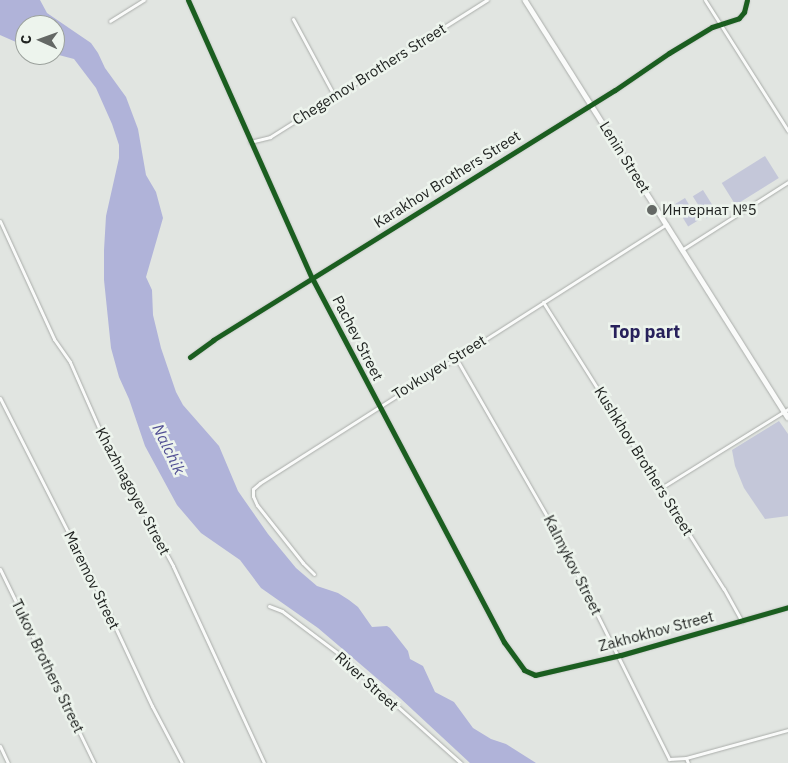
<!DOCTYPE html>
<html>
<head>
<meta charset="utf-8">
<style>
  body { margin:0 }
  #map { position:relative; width:788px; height:763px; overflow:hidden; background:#e1e5e1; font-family:"IBM Plex Sans",sans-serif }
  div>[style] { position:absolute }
  .green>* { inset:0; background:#c4c7d9; transform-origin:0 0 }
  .water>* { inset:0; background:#b0b3d9 }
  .roads { filter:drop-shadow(0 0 1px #aaadaa) drop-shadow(0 0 1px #aaadaa) }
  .minor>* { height:3px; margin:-1.5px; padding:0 1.5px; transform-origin:1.5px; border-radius:1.5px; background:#fafbfa }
  .tertiary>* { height:4.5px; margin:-2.25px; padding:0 2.25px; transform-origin:2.25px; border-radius:2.25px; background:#fafbfa }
  .cycleway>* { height:5px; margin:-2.5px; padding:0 2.5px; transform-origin:2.5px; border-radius:2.5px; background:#1b5e20 }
  .dots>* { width:14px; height:14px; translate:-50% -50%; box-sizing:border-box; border:2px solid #edf4ed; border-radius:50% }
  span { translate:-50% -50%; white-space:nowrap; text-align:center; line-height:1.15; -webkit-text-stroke:5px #edf4ed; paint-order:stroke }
  .street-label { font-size:15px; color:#212422 }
  .poi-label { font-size:15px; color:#212422 }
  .left { translate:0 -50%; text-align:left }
  .water-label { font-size:16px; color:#504e93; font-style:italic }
  .quarter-label { font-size:18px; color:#27215b; font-weight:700 }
  .north { position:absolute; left:15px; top:15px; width:50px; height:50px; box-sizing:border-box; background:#edf4ed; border:1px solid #9ba19c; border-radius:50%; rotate:272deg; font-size:14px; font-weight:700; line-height:20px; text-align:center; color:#212422 }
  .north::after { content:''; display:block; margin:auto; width:18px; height:22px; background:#646865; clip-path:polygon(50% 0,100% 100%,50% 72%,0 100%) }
</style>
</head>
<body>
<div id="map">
  <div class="green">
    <div style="left:765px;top:156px;width:26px;height:51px;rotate:58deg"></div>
    <div style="left:703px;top:190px;width:26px;height:12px;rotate:58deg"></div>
    <div style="left:685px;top:198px;width:26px;height:12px;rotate:59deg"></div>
    <div style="clip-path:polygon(779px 421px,788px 434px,788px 516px,765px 519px,744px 488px,735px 466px,732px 450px)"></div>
  </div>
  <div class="water">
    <div style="clip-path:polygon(0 0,40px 0,47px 13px,91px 43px,98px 53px,105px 68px,126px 97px,138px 129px,146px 175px,156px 192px,163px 218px,146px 277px,152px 290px,153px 315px,161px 348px,176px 392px,183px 405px,219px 446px,238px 491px,268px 534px,296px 568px,317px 586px,338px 593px,349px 600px,358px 607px,372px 627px,387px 626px,390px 628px,408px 651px,410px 659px,423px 666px,435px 692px,454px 702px,473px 728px,491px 739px,506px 744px,536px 763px,470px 763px,400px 698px,318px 628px,261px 588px,240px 560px,201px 533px,177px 505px,145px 446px,129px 399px,119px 377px,111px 348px,104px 280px,104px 250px,106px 216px,119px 158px,119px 145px,112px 124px,96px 88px,74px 59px,55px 54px,55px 25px,25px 25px,25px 46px,0 35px)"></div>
  </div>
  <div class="roads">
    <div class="minor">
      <div style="left:188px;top:0;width:304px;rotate:66deg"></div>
      <div style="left:312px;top:278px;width:412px;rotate:62.2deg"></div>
      <div style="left:504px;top:642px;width:34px;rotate:54deg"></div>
      <div style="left:524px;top:670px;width:12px;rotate:24deg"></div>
      <div style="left:535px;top:675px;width:88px;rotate:-13.1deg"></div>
      <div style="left:621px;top:655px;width:174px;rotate:-16deg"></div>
      <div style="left:705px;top:0;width:155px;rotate:57.6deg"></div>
      <div style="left:293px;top:19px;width:86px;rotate:61.7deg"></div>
      <div style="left:110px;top:21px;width:40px;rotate:-32deg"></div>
      <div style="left:250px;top:142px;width:21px;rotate:-14deg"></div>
      <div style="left:270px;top:137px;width:257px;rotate:-32.3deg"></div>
      <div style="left:0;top:221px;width:130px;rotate:65.4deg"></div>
      <div style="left:54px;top:339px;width:28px;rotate:55deg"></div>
      <div style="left:70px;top:362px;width:80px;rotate:66.3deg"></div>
      <div style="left:102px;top:435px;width:149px;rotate:61.5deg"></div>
      <div style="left:173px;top:566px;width:217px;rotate:65.2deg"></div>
      <div style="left:683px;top:249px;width:125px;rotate:-32.5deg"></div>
      <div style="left:543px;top:302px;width:339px;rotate:57.8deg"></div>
      <div style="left:724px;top:589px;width:37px;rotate:61deg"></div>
      <div style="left:190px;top:357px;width:29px;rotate:-36deg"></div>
      <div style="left:213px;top:340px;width:473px;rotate:-31.9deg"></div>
      <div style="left:615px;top:90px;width:65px;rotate:-34.4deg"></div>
      <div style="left:669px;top:53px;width:50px;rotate:-31.2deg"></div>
      <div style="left:712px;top:27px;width:28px;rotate:-18deg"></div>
      <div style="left:739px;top:18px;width:8px;rotate:-50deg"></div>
      <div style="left:744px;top:12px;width:12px;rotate:-76deg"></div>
      <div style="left:456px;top:358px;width:198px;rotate:60.1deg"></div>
      <div style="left:555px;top:530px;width:256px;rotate:63.5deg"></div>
      <div style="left:669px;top:759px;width:17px;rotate:-3deg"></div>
      <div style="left:686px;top:758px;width:106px;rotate:-15.4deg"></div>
      <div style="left:0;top:398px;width:228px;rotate:63.1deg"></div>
      <div style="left:103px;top:601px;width:116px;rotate:65deg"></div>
      <div style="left:152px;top:706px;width:64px;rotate:62.2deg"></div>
      <div style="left:661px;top:488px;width:150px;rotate:-31.9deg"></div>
      <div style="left:0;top:569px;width:216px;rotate:64.1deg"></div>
      <div style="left:314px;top:574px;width:16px;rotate:-135deg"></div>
      <div style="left:303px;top:563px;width:74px;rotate:-128.4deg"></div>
      <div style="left:257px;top:505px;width:10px;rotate:-114deg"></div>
      <div style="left:253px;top:496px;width:7px;rotate:-90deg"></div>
      <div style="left:253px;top:489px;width:9px;rotate:-41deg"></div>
      <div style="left:260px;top:483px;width:482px;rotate:-32.5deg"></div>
      <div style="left:269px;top:606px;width:14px;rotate:21deg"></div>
      <div style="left:282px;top:611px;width:71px;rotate:37deg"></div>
      <div style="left:339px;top:654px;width:164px;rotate:41.8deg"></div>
      <div style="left:0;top:746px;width:19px;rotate:65deg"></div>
      <div style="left:686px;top:758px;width:5px;rotate:68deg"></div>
    </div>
    <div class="tertiary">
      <div style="left:525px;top:0;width:493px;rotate:57.8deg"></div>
    </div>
  </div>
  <div class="cycleway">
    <div style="left:188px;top:0;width:304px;rotate:66deg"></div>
    <div style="left:312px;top:278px;width:412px;rotate:62.2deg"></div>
    <div style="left:504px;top:642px;width:34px;rotate:54deg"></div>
    <div style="left:524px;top:670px;width:12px;rotate:24deg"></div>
    <div style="left:535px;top:675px;width:88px;rotate:-13.1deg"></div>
    <div style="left:621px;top:655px;width:174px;rotate:-16deg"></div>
    <div style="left:190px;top:357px;width:29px;rotate:-36deg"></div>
    <div style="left:213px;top:340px;width:473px;rotate:-31.9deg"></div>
    <div style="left:615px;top:90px;width:65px;rotate:-34.4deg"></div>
    <div style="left:669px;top:53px;width:50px;rotate:-31.2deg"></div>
    <div style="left:712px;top:27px;width:28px;rotate:-18deg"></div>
    <div style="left:739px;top:18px;width:8px;rotate:-50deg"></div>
    <div style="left:744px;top:12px;width:12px;rotate:-76deg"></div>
  </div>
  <div class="dots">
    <div style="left:652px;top:210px;background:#646865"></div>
  </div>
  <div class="street-label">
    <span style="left:369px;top:74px;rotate:-32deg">Chegemov Brothers Street</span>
    <span style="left:625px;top:157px;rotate:58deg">Lenin Street</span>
    <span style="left:447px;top:179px;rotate:-32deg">Karakhov Brothers Street</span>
    <span style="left:358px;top:338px;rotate:63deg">Pachev Street</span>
    <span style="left:439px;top:367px;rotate:-32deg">Tovkuyev Street</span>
    <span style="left:644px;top:461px;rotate:58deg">Kushkhov Brothers Street</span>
    <span style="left:133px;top:491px;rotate:62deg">Khazhnagoyev Street</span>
    <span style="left:573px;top:565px;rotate:63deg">Kalmykov Street</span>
    <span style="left:92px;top:580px;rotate:64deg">Maremov Street</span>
    <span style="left:656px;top:631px;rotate:-15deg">Zakhokhov Street</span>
    <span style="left:48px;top:666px;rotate:64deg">Tukov Brothers Street</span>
    <span style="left:367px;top:681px;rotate:42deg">River Street</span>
  </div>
  <div class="poi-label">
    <span class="left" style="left:662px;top:210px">Интернат №5</span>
  </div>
  <div class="water-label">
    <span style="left:169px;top:449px;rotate:64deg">Nalchik</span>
  </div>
  <div class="quarter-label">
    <span style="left:645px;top:332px">Top part</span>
  </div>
  <div class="north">С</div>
</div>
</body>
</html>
